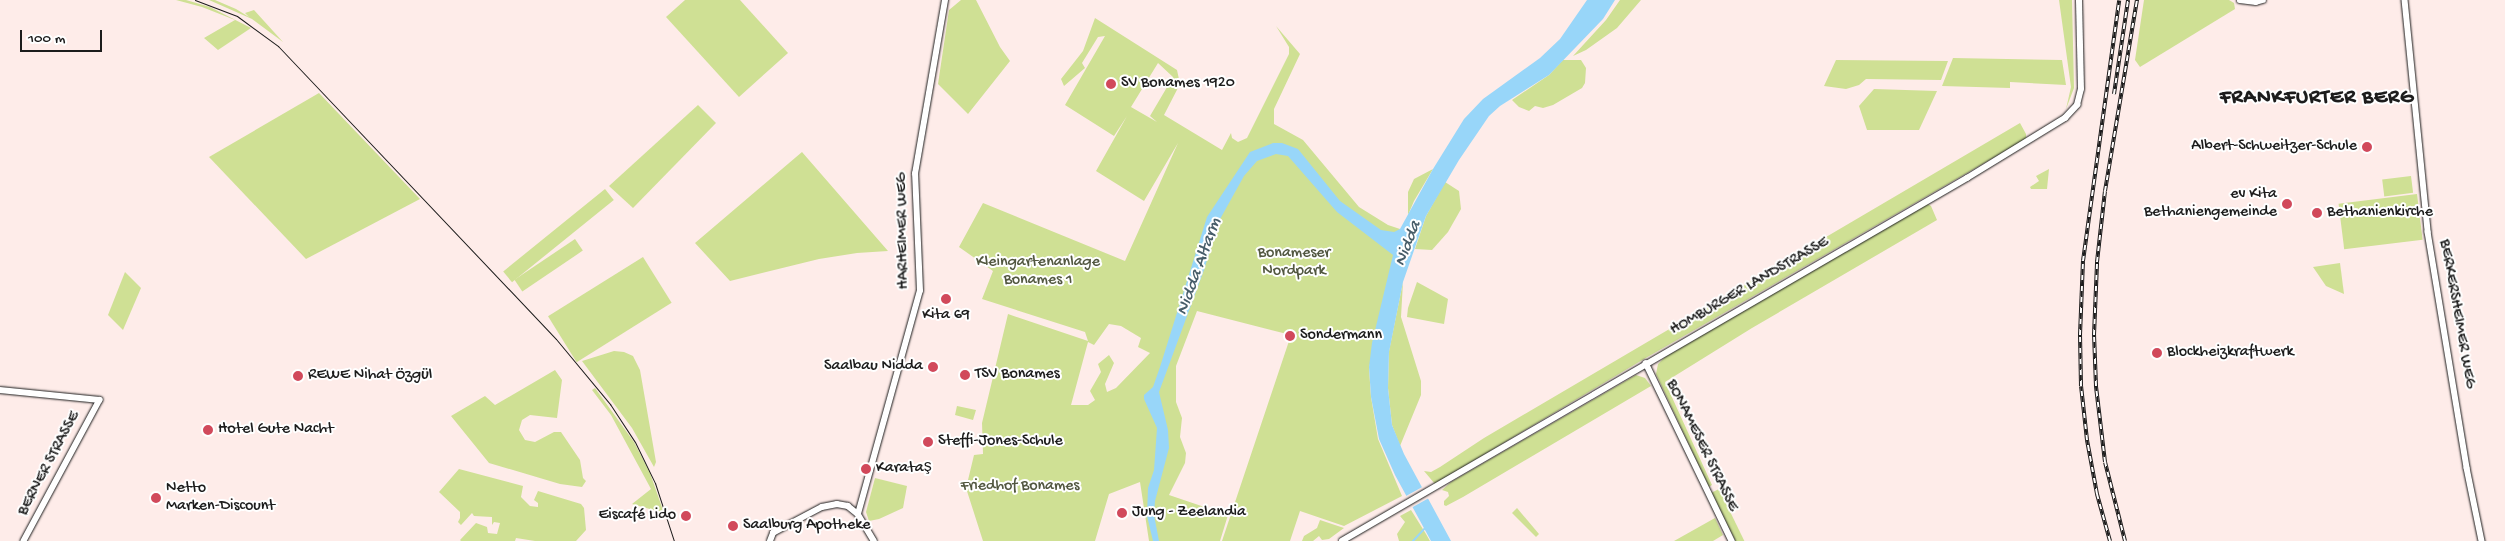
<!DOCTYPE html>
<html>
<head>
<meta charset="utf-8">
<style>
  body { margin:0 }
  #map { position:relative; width:2505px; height:541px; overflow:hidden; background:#feece9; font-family:"Gochi Hand",sans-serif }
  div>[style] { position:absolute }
  .green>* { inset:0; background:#cfe094; transform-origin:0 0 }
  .water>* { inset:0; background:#98d6f9 }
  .pier>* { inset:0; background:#feece9; transform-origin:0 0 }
  .stream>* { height:2px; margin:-1px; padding:0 1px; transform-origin:1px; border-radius:1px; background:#98d6f9 }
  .roads { filter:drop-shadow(0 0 1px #1c1c1c) drop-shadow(0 0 1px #1c1c1c) }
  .minor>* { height:5.5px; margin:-2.75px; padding:0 2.75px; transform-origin:2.75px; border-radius:2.75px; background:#fff }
  .tram>* { height:1px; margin:-0.5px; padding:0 0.5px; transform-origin:0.5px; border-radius:0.5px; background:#1c1c1c }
  .rail>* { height:4px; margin-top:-2px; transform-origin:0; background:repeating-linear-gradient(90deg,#fff 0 5.5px,#1c1c1c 0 11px); box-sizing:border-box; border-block:1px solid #1c1c1c }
  .dots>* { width:14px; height:14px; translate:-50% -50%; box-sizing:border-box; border:2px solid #fff; border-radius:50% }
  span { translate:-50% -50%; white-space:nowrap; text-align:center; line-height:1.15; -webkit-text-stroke:4px #fff; paint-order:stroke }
  .poi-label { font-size:16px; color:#1c1c1c }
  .left { translate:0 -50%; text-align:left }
  .right { translate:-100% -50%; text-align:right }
  .street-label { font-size:16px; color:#1c1c1c }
  .park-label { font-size:16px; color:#525740 }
  .water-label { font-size:18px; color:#475d69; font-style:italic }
  .district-label { font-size:21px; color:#1c1c1c; font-weight:700; letter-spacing:1px }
  .scale { position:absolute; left:20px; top:30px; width:82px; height:22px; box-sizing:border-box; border:2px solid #1c1c1c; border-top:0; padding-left:6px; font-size:15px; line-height:18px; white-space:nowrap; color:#1c1c1c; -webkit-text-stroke:4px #fff; paint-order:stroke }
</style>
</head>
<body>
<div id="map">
  <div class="green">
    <div style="clip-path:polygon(176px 0,186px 0,210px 7px,251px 28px,218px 50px,204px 38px,235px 20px,202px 7px)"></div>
    <div style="clip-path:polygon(209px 0,215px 0,236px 9px,249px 17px,245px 13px,254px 10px,283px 42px,252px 19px)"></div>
    <div style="clip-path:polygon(685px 0,740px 0,788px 53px,739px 97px,666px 17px)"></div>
    <div style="clip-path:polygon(961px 0,976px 0,1000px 47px,1010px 61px,968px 114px,938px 84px,949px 10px)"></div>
    <div style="clip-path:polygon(1620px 0,1641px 0,1617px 28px,1586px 50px,1573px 56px,1606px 20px)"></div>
    <div style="clip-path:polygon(2059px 0,2072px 0,2074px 88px,2066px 109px,2071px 87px)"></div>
    <div style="clip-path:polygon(2144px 0,2229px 0,2234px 3px,2235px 9px,2140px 67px,2135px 60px)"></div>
    <div style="clip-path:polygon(evenodd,1095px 18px,1177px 70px,1180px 84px,1164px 115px,1222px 150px,1231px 133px,1232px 138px,1238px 142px,1247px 138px,1289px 54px,1289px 47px,1276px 26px,1300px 54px,1274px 109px,1274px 124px,1303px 140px,1359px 207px,1388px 225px,1400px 229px,1369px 368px,1371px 397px,1378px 439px,1402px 496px,1344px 526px,1300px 511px,1290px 541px,1222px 541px,1291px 335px,1197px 311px,1176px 366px,1176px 402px,1182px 418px,1180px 437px,1186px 453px,1185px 463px,1169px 495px,1228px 515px,1220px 541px,1149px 541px,1140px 482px,1109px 494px,1095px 541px,983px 541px,966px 488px,969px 486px,968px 480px,974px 455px,983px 454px,982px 423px,1008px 314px,1088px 341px,1085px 332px,982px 299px,993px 271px,959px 247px,983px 203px,1125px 261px,1178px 143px,1144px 201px,1096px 171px,1127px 116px,1114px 136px,1065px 105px,1105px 36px,1098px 37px,1082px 63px,1085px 68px,1064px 86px,1061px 79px,1083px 51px,1095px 18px,1158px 63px,1173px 77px,1150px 116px,1157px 122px,1131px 107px,1158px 63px,1095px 18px,1109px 324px,1121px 326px,1141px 338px,1138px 347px,1150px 353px,1116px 388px,1107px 392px,1105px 384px,1114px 363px,1109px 355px,1098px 364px,1101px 372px,1090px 391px,1095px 400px,1088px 405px,1071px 405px,1088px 342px,1094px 345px,1109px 324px)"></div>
    <div style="clip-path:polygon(1953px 58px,2062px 60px,2066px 85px,2010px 82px,2010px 88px,1942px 86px)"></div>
    <div style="clip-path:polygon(1563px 60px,1581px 60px,1586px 68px,1585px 83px,1582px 88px,1553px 105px,1543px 108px,1535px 106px,1529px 111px,1519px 107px,1512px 100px,1549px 75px)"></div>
    <div style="clip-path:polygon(1836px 60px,1948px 61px,1941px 80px,1866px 79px,1859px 85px,1846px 89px,1824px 86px)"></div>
    <div style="clip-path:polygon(1874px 89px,1937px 91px,1919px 130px,1867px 130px,1859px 106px)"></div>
    <div style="clip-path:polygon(319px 93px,420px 199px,306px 259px,209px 157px)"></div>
    <div style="clip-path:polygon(698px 105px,716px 123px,633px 208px,609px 186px)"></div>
    <div style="clip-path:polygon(2020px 123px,2026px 134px,2026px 139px,1644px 359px,1435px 484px,1424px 471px,1431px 472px,1440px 467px,1484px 438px)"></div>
    <div style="clip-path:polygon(802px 152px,888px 251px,857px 253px,819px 259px,730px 281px,695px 243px)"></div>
    <div style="clip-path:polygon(1433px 169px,1414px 201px,1408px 215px,1408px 192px,1414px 179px)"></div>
    <div style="clip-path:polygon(2049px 169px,2047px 189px,2031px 189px,2030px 187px,2039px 181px,2036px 176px)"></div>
    <div style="left:2411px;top:176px;width:17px;height:29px;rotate:83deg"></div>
    <div style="clip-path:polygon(1445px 182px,1459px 191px,1461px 209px,1448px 232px,1432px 250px,1415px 249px,1426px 216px)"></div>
    <div style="left:605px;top:189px;width:14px;height:131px;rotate:51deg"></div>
    <div style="left:2417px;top:194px;width:46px;height:79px;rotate:83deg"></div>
    <div style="clip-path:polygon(1926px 203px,1931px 206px,1937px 220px,1752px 328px,1665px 382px,1712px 485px,1709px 487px,1656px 374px,1658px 364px,1665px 357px)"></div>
    <div style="left:575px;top:239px;width:14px;height:73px;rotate:56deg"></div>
    <div style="left:643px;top:257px;width:54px;height:112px;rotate:58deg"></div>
    <div style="clip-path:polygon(2340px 263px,2344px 294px,2326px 286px,2313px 267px)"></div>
    <div style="clip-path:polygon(125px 272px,141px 288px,123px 330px,108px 315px)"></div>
    <div style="clip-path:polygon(1403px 282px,1401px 317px,1421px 381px,1421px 395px,1400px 446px,1392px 425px,1388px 388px,1389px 351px)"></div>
    <div style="clip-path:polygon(1417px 282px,1448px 299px,1444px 324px,1407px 317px,1408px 308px)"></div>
    <div style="clip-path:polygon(614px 351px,624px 352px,633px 356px,640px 370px,656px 462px,654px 467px,632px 428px,582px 361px)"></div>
    <div style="clip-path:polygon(555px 370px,562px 380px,557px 418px,530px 415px,522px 420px,519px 430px,525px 440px,535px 442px,554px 432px,561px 432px,580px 460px,583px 478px,586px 481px,582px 487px,560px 484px,489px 463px,451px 416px,485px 396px,495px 405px)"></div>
    <div style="clip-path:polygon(1636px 375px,1645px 378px,1651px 386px,1463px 497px,1446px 506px,1444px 505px,1444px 501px,1449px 496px,1448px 492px,1442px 490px,1451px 482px)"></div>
    <div style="clip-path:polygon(595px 388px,634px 442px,650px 473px,664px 513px,632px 504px,651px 489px,611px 415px,592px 390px)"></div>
    <div style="clip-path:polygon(957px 406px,976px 410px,973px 420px,955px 415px)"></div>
    <div style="clip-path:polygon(459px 469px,523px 486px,521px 497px,530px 506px,538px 507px,538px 503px,534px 500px,538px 491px,581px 504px,584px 508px,586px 530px,576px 541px,535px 541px,516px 538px,515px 541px,461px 541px,460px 540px,476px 523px,487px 527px,488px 533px,497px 534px,500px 523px,494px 522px,492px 525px,492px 517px,474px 516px,472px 513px,461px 525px,458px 522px,460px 518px,460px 512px,439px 492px)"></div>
    <div style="clip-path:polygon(875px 478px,907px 486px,903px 508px,879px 519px,869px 521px,866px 512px)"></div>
    <div style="left:1719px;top:489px;width:58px;height:8px;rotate:64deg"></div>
    <div style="clip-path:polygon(1517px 508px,1539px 534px,1536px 537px,1512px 513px)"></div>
    <div style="clip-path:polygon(1411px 510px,1426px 534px,1430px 541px,1399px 541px,1397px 534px,1405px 522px,1400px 516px)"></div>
    <div style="clip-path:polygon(1715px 518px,1723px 535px,1713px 541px,1674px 541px)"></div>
    <div style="clip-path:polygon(1320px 520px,1344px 528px,1329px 539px,1322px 540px,1319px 536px,1313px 541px,1302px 541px,1304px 536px,1317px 528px)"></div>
  </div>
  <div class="water">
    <div style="clip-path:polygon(1587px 0,1615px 0,1603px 19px,1549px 75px,1500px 106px,1489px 116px,1459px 160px,1426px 216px,1403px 282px,1389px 352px,1388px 388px,1392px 425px,1404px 454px,1451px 541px,1431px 541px,1395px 475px,1379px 439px,1371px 397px,1369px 367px,1372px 343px,1393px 255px,1337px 212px,1288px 156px,1276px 154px,1257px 161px,1244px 176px,1219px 221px,1204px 270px,1159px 392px,1168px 430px,1169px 448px,1155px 501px,1154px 515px,1159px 541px,1153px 541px,1147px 516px,1148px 488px,1154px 470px,1157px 428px,1144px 399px,1144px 395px,1153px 387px,1160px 367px,1207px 217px,1250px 152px,1273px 143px,1282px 143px,1298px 149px,1340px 201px,1381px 230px,1394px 232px,1400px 229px,1433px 169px,1464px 119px,1483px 99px,1540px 58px,1560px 39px)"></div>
  </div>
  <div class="pier">
    <div style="left:1424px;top:486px;width:13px;height:23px;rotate:61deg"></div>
  </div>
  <div class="stream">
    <div style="left:1413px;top:541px;width:19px;rotate:-47deg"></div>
  </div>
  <div class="roads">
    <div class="minor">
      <div style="left:2240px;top:0;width:16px;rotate:7deg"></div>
      <div style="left:2256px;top:2px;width:7px;rotate:-16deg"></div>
      <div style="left:2405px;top:0;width:233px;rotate:84.3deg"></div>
      <div style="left:2428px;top:232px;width:239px;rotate:80.6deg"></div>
      <div style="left:2467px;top:468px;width:75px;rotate:78.4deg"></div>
      <div style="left:1646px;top:363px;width:198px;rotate:64.2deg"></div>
      <div style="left:0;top:390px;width:100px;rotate:5.7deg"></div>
      <div style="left:100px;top:400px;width:160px;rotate:118.3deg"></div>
      <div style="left:858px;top:514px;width:231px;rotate:-74.5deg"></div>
      <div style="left:920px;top:291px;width:117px;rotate:-92.4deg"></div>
      <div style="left:915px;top:174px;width:177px;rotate:-80.2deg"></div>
      <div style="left:770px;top:541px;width:9px;rotate:-69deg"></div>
      <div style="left:773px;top:533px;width:55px;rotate:-28deg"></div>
      <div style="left:822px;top:507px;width:15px;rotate:-11deg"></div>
      <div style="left:837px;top:504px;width:11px;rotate:10deg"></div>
      <div style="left:848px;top:506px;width:13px;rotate:39deg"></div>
      <div style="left:858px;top:514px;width:31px;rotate:59deg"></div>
      <div style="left:1342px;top:541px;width:723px;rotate:-30.15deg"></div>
      <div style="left:1967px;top:178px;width:115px;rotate:-31.5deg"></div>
      <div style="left:2065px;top:118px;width:18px;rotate:-47deg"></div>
      <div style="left:2077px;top:105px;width:16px;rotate:-76deg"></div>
      <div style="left:2081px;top:89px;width:89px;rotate:-91.3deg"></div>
    </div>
  </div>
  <div class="tram">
    <div style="left:195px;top:0;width:45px;rotate:20.9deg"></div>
    <div style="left:237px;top:16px;width:51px;rotate:36.2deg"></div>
    <div style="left:278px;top:46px;width:404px;rotate:46.5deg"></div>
    <div style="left:556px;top:339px;width:85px;rotate:50.3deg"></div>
    <div style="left:610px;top:404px;width:45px;rotate:56.7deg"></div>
    <div style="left:635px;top:442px;width:46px;rotate:64deg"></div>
    <div style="left:655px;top:483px;width:61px;rotate:71.9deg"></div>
  </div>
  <div class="rail">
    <div style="left:2114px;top:94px;width:95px;rotate:-81.5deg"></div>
    <div style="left:2110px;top:541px;width:49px;rotate:-105.5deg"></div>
    <div style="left:2097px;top:494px;width:55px;rotate:-100.5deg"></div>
    <div style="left:2087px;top:440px;width:54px;rotate:-96.3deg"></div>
    <div style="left:2081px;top:386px;width:51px;rotate:-91.1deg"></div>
    <div style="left:2080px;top:335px;width:74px;rotate:-87.7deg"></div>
    <div style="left:2083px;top:261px;width:263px;rotate:-82.1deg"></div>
    <div style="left:2125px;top:541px;width:81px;rotate:-104.2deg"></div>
    <div style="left:2105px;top:462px;width:77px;rotate:-96.8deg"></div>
    <div style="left:2096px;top:386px;width:51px;rotate:-92.2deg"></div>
    <div style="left:2094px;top:335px;width:73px;rotate:-87.6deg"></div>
    <div style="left:2097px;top:262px;width:71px;rotate:-83.6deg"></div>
    <div style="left:2105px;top:191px;width:194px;rotate:-80.5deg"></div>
  </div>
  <div class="dots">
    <div style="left:1111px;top:84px;background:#d1495b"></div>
    <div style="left:2367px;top:147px;background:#d1495b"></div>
    <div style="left:2287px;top:204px;background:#d1495b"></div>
    <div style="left:2317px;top:213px;background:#d1495b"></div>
    <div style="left:946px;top:299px;background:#d1495b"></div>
    <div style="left:1290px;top:336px;background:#d1495b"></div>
    <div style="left:2157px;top:353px;background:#d1495b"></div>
    <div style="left:933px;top:367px;background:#d1495b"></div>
    <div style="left:965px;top:375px;background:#d1495b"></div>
    <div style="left:298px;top:376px;background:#d1495b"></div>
    <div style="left:208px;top:430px;background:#d1495b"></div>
    <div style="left:928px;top:442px;background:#d1495b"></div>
    <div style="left:866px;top:469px;background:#d1495b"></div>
    <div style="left:156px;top:498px;background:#d1495b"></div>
    <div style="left:1122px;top:513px;background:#d1495b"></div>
    <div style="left:686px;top:516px;background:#d1495b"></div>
    <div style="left:733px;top:526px;background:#d1495b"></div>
  </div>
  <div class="poi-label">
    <span class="left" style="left:1121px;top:84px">SV Bonames 1920</span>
    <span class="right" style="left:2357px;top:147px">Albert-Schweitzer-Schule</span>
    <span class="right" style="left:2277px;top:204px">ev Kita<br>Bethaniengemeinde</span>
    <span class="left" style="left:2327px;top:213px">Bethanienkirche</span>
    <span style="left:946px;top:316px">Kita 69</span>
    <span class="left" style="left:1300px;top:336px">Sondermann</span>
    <span class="left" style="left:2167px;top:353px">Blockheizkraftwerk</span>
    <span class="right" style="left:923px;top:367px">Saalbau Nidda</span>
    <span class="left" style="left:975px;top:375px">TSV Bonames</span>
    <span class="left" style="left:308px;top:376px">REWE Nihat Özgül</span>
    <span class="left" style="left:218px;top:430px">Hotel Gute Nacht</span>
    <span class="left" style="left:938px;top:442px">Steffi-Jones-Schule</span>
    <span class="left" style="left:876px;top:469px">Karataş</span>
    <span class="left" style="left:166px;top:498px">Netto<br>Marken-Discount</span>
    <span class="left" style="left:1132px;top:513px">Jung - Zeelandia</span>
    <span class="right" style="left:676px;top:516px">Eiscafé Lido</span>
    <span class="left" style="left:743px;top:526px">Saalburg Apotheke</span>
  </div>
  <div class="street-label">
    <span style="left:904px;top:231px;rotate:-91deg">HARHEIMER WEG</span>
    <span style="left:1750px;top:287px;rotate:-30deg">HOMBURGER LANDSTRASSE</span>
    <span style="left:2456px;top:314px;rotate:80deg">BERKERSHEIMER WEG</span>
    <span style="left:1701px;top:446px;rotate:64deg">BONAMESER STRASSE</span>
    <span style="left:50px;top:464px;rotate:-62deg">BERNER STRASSE</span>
  </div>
  <div class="park-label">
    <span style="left:1294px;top:263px">Bonameser<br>Nordpark</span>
    <span style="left:1038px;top:272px">Kleingartenanlage<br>Bonames 1</span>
    <span style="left:1020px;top:487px">Friedhof Bonames</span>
  </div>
  <div class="water-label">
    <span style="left:1409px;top:244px;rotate:-69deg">Nidda</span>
    <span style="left:1200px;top:267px;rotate:-70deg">Nidda Altarm</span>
  </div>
  <div class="district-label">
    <span style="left:2317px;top:99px">FRANKFURTER BERG</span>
  </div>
  <div class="scale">100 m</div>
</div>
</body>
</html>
